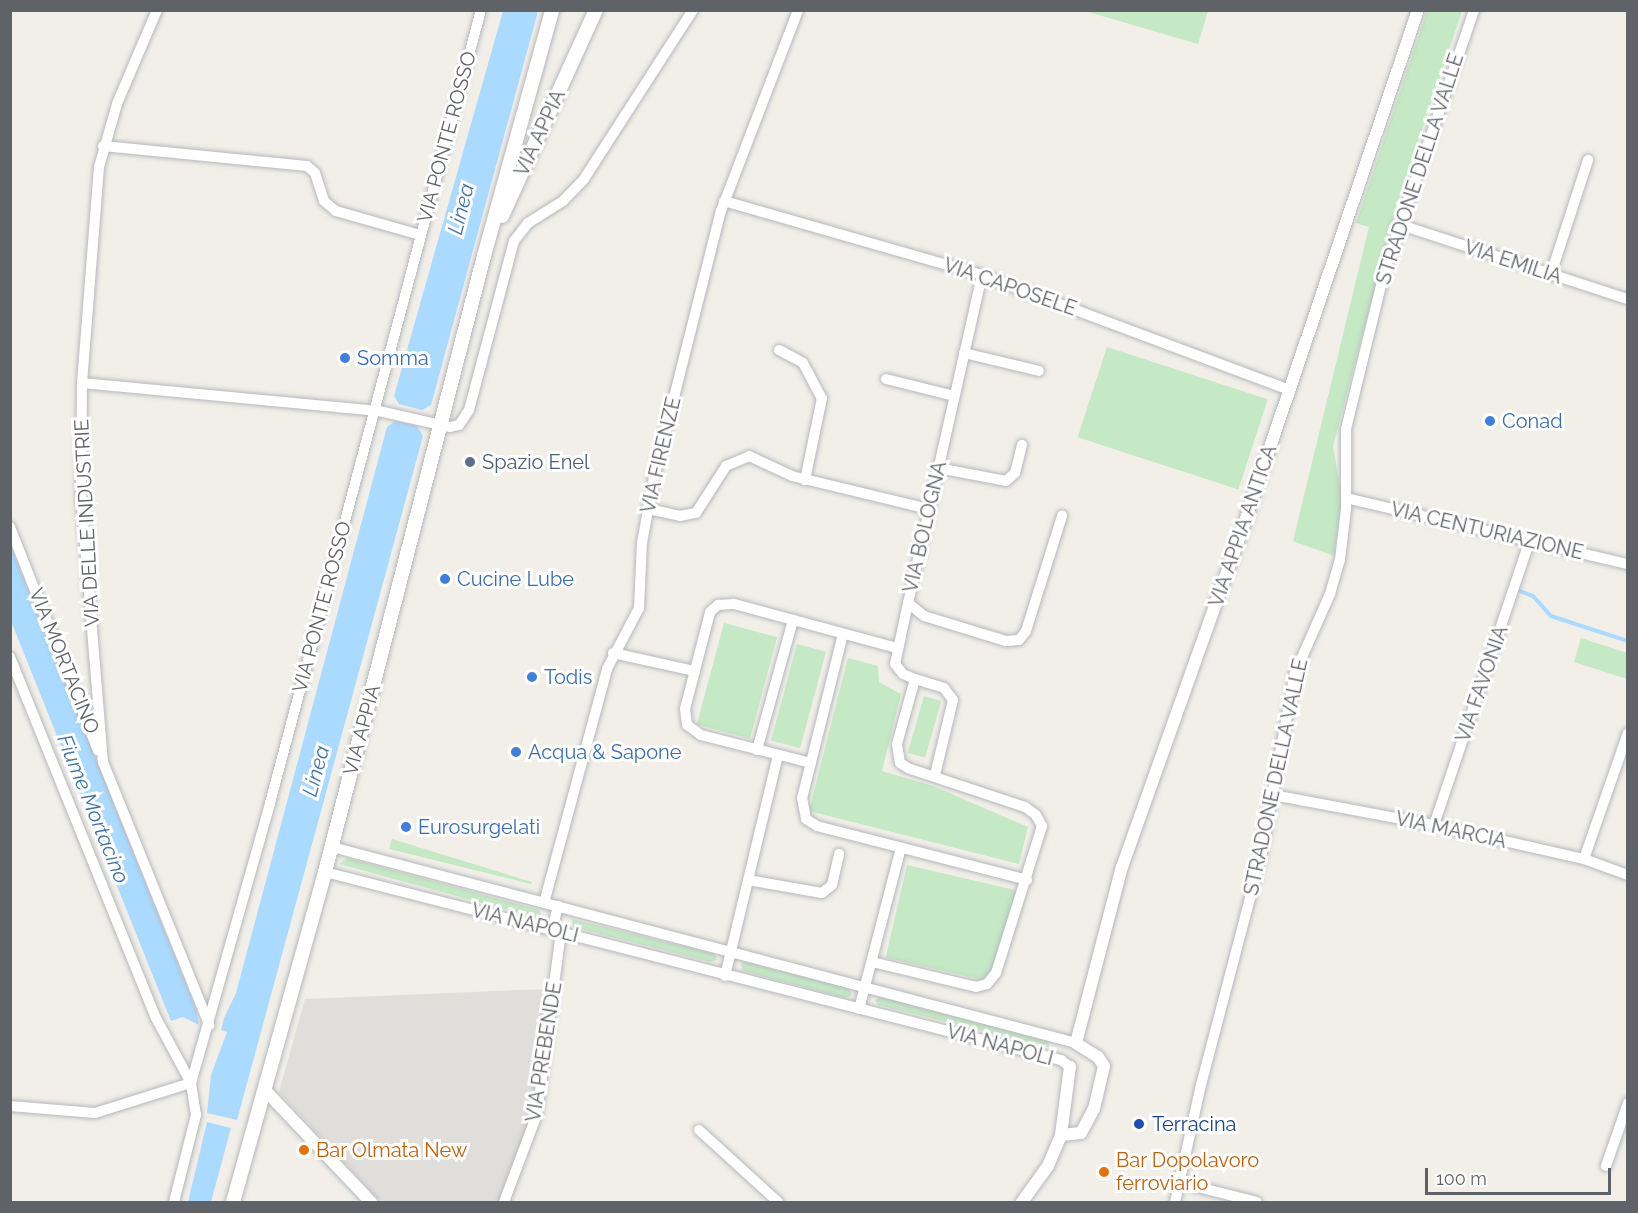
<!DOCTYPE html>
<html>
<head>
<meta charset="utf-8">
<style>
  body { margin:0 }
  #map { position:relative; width:1638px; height:1213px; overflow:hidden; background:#f1efe8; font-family:Raleway,sans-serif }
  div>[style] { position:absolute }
  .industrial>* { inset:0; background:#e0deda }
  .green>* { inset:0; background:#c5e8c5; transform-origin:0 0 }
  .water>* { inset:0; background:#aadaff }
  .stream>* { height:4px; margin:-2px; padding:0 2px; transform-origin:2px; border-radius:2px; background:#aadaff }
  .roads { filter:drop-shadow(0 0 2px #b5b8bc) drop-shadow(0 0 2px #b5b8bc) }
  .minor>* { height:10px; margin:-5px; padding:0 5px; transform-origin:5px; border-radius:5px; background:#fff }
  .tertiary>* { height:12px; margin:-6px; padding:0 6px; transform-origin:6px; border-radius:6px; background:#fff }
  .secondary>* { height:14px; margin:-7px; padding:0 7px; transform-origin:7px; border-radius:7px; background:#fff }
  .dots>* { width:16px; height:16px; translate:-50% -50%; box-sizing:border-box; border:3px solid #fff; border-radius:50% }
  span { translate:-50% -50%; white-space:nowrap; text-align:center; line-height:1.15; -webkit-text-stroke:6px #fff; paint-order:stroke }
  .street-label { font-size:20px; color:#5f6368 }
  .shop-label { font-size:20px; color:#366cbe }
  .left { translate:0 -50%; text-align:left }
  .service-label { font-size:20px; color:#4e5e75 }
  .transit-label { font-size:20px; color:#164399 }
  .food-label { font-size:20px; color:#c56008 }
  .water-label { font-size:21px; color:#4174aa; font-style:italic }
  .frame { position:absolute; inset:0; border:12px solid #5f6368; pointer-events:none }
  .scale { position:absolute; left:1425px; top:1168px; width:186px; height:27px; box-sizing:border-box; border:3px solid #5f6368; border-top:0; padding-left:8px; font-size:18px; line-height:21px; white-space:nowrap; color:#5f6368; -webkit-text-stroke:4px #fff; paint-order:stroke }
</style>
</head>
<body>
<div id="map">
  <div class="industrial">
    <div style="clip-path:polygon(546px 989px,534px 1112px,499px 1202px,381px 1202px,279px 1092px,305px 999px)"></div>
  </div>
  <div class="green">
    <div style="clip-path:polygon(1085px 11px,1208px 11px,1198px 44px)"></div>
    <div style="clip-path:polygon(1427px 11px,1462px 11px,1397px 204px,1333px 446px,1342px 498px,1334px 556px,1293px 541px,1369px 227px,1356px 223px)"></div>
    <div style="left:1107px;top:347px;width:169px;height:95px;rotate:18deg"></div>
    <div style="left:724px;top:623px;width:55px;height:105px;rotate:15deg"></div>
    <div style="clip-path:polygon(1581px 638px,1627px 653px,1627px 679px,1574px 662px)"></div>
    <div style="left:797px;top:644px;width:30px;height:100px;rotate:15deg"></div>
    <div style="clip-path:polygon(848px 658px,878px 666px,879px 682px,901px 694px,882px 771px,933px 786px,1028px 827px,1019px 864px,809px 811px)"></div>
    <div style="left:924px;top:696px;width:18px;height:59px;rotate:16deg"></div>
    <div style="clip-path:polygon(392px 839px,532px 882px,531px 884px,389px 849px)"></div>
    <div style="clip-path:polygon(348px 858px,539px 910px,542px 916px,538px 918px,339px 864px)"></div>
    <div style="left:907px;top:865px;width:113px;height:95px;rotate:13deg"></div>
    <div style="clip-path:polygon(572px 919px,715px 954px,717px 960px,710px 962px,573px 927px)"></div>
    <div style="clip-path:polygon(745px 962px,849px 988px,852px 995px,846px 998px,743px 971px,741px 964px)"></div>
    <div style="clip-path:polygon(880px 996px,1048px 1040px,1049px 1047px,878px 1005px,875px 1000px)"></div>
  </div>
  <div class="water">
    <div style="clip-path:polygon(503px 11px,538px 11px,431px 405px,422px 410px,399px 404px,394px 396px)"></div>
    <div style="clip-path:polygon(395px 421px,417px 426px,423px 436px,237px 1120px,207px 1113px,211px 1075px,227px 1032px,221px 1030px,224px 1018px,236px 993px,387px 427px)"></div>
    <div style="clip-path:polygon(11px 547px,196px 1009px,199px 1025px,183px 1017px,171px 1021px,11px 621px)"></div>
    <div style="clip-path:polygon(207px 1122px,231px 1128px,211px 1202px,188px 1202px)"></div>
  </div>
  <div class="stream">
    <div style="left:1520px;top:591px;width:14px;rotate:21deg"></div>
    <div style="left:1533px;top:596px;width:27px;rotate:48deg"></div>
    <div style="left:1551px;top:616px;width:81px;rotate:18deg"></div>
  </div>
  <div class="roads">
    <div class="minor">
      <div style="left:157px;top:10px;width:102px;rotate:113.1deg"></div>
      <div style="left:117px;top:104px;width:66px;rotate:105.9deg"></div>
      <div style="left:99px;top:167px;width:217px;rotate:94.5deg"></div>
      <div style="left:82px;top:383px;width:112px;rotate:90.5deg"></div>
      <div style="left:81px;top:495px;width:268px;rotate:85.3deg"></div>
      <div style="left:103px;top:762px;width:284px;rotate:68deg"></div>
      <div style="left:103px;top:146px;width:205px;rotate:5.6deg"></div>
      <div style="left:307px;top:166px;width:11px;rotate:41deg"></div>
      <div style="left:315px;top:173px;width:29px;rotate:72deg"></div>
      <div style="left:324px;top:201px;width:16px;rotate:40deg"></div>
      <div style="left:336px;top:211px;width:87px;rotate:15.9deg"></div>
      <div style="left:724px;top:201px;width:268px;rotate:16deg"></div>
      <div style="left:982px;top:275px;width:329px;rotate:20.5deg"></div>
      <div style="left:1398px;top:224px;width:242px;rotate:18.1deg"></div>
      <div style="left:1551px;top:274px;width:120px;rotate:-72deg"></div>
      <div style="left:982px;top:275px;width:336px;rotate:102.7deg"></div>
      <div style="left:908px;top:603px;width:21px;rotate:39deg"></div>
      <div style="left:924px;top:616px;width:86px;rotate:17deg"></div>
      <div style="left:1006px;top:641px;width:13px;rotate:-4deg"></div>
      <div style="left:1019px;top:640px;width:11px;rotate:-52deg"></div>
      <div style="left:1026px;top:631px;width:121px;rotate:-72.6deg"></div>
      <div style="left:779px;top:350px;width:27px;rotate:28deg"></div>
      <div style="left:803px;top:363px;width:40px;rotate:62deg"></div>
      <div style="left:822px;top:398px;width:84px;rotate:101.7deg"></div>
      <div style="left:964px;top:353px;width:77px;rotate:13.5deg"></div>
      <div style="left:886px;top:379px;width:70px;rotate:14deg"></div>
      <div style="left:82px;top:383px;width:298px;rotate:5.4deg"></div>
      <div style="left:379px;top:411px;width:73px;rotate:12.7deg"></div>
      <div style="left:450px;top:427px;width:9px;rotate:-13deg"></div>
      <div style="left:459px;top:425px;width:18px;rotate:-56deg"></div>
      <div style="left:469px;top:410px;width:175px;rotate:-75.1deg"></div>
      <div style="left:514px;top:241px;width:23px;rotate:-52deg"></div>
      <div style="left:528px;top:223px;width:41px;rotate:-32.2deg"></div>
      <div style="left:563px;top:201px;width:30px;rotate:-46deg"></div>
      <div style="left:584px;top:179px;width:201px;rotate:-57.2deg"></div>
      <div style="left:938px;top:468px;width:69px;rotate:10.8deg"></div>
      <div style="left:1006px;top:481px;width:12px;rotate:-42deg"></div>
      <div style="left:1015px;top:473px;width:29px;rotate:-76deg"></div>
      <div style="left:1346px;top:498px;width:290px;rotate:13.2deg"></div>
      <div style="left:648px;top:509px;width:33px;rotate:12deg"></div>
      <div style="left:680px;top:516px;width:16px;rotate:-11deg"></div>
      <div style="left:696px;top:513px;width:56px;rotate:-57.4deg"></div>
      <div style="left:726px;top:466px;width:25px;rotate:-23deg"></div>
      <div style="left:749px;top:456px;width:47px;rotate:24.9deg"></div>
      <div style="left:792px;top:476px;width:140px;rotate:13.6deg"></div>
      <div style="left:10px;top:527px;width:240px;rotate:68.5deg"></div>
      <div style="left:908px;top:603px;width:62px;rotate:102deg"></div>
      <div style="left:895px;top:664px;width:13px;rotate:51deg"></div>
      <div style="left:903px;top:674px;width:13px;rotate:23deg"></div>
      <div style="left:843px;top:634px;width:169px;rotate:104deg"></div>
      <div style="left:802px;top:798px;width:21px;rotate:79deg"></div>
      <div style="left:806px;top:819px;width:13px;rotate:32deg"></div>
      <div style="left:817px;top:826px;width:217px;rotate:14.4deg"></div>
      <div style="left:613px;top:653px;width:84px;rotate:12.4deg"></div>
      <div style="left:10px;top:657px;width:389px;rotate:68deg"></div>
      <div style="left:156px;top:1018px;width:74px;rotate:61.7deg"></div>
      <div style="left:757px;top:750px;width:135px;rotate:-74.5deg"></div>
      <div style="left:811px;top:763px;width:114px;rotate:-165.7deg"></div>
      <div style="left:701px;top:735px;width:17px;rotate:-144deg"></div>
      <div style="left:687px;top:725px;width:16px;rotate:-97deg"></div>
      <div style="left:685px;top:709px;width:100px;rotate:-75.5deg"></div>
      <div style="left:710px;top:612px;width:11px;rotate:-41deg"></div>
      <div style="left:718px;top:605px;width:16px;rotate:-4deg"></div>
      <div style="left:734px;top:604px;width:169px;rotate:15.1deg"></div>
      <div style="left:1273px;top:795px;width:164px;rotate:10.6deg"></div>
      <div style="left:1434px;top:825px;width:154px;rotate:12.8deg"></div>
      <div style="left:1584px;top:859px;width:47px;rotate:20deg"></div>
      <div style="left:1434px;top:825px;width:299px;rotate:-71.4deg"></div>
      <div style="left:332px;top:847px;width:769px;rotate:14.76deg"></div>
      <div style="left:1584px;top:859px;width:133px;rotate:-70.8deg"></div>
      <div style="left:325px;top:872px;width:760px;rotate:14.33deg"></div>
      <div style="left:1061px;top:1060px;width:11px;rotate:38deg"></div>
      <div style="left:748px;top:880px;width:75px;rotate:10deg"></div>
      <div style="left:822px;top:893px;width:13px;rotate:-39deg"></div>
      <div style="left:832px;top:885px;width:32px;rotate:-77deg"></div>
      <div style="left:544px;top:903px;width:242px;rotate:-74.9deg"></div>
      <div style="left:607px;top:669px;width:69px;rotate:-62.3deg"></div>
      <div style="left:639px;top:608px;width:65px;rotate:-87.4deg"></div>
      <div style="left:642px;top:543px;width:67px;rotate:-79.7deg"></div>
      <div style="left:654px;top:477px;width:274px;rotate:-75.9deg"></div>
      <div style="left:721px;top:211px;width:215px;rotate:-69deg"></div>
      <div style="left:552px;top:930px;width:25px;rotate:-76deg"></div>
      <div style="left:872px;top:962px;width:107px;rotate:13.5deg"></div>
      <div style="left:976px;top:987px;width:11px;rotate:-15deg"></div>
      <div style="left:987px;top:984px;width:14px;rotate:-51deg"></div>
      <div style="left:996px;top:973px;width:154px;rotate:-72.6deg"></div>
      <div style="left:1042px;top:826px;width:13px;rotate:-119deg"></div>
      <div style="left:1036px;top:815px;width:14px;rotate:-144deg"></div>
      <div style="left:1025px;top:807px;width:123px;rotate:-161.6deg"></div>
      <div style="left:908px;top:768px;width:9px;rotate:-148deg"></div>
      <div style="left:900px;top:763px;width:19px;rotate:-99deg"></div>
      <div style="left:897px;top:744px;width:67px;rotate:-74.5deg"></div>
      <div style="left:915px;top:679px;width:30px;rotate:17deg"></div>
      <div style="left:944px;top:688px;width:15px;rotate:53deg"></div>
      <div style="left:953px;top:700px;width:77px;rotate:103.5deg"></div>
      <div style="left:725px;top:976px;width:227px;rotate:-76.5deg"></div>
      <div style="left:859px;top:1009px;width:166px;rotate:-75.4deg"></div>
      <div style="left:10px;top:1106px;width:85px;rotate:4.7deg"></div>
      <div style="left:95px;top:1113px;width:101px;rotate:-17.4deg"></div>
      <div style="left:699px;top:1130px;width:107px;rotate:42.3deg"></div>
      <div style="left:1606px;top:1166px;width:67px;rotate:-70.8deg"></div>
      <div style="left:1178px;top:1182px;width:81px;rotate:14.2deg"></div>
      <div style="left:174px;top:1202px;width:90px;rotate:-75.8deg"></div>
      <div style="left:196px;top:1115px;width:32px;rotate:-99deg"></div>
      <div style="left:191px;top:1083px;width:291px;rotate:-74.2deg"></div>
      <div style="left:270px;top:803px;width:821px;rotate:-75.1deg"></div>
      <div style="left:504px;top:1202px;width:94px;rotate:-69.4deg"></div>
      <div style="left:537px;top:1114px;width:184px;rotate:-82.5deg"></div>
      <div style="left:1175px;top:1202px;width:120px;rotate:-77.5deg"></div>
      <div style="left:1201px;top:1085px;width:241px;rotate:-75.3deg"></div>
      <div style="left:1262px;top:852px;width:182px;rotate:-79.6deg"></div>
      <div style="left:1295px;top:673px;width:86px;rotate:-66.1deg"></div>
      <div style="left:1330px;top:594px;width:35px;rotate:-74deg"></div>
      <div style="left:1340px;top:560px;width:51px;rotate:-83.3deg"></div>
      <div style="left:1346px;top:509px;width:80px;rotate:-90deg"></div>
      <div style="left:1346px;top:429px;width:165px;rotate:-76.3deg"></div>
      <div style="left:1385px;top:269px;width:274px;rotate:-71deg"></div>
    </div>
    <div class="tertiary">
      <div style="left:264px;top:1089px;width:156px;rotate:46.6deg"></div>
      <div style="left:1061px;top:1135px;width:20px;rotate:-6deg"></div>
      <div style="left:1081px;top:1133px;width:27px;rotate:-62deg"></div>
      <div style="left:1094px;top:1109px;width:44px;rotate:-76.9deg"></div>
      <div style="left:1104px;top:1066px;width:11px;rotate:-124deg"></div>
      <div style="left:1098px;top:1057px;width:26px;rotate:-148deg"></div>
      <div style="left:1076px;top:1043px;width:182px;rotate:-75.4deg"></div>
      <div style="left:1122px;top:867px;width:345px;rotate:-70.4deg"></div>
      <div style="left:1238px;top:542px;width:562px;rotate:-71.31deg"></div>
      <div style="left:1022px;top:1202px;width:44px;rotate:-54.2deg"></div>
      <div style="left:1048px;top:1166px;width:34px;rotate:-67deg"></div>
      <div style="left:1061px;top:1135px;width:69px;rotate:-82.5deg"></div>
    </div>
    <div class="secondary">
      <div style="left:502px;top:216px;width:226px;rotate:-65.5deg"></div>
      <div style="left:233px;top:1202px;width:343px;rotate:-74.4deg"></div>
      <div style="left:325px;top:872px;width:636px;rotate:-75.53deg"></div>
      <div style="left:484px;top:256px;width:255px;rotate:-74.5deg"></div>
    </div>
  </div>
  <div class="dots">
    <div style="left:345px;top:358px;background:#3f7fe0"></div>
    <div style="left:1490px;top:421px;background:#3f7fe0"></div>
    <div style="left:470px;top:462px;background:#5c6f8a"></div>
    <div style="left:445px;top:579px;background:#3f7fe0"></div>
    <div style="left:532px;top:677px;background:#3f7fe0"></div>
    <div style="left:516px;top:752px;background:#3f7fe0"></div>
    <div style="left:406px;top:827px;background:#3f7fe0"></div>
    <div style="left:1139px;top:1124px;background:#1a4fb4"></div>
    <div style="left:304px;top:1150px;background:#e8710a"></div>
    <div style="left:1104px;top:1172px;background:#e8710a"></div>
  </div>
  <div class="street-label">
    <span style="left:540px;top:133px;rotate:-65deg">VIA APPIA</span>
    <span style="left:447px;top:137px;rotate:-75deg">VIA PONTE ROSSO</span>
    <span style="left:1420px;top:169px;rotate:-72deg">STRADONE DELLA VALLE</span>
    <span style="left:1513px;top:262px;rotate:18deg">VIA EMILIA</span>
    <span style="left:1010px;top:287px;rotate:19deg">VIA CAPOSELE</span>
    <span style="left:661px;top:455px;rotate:-77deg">VIA FIRENZE</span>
    <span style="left:87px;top:523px;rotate:-93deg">VIA DELLE INDUSTRIE</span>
    <span style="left:1243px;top:526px;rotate:-71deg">VIA APPIA ANTICA</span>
    <span style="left:925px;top:527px;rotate:-77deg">VIA BOLOGNA</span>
    <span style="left:1487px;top:531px;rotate:13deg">VIA CENTURIAZIONE</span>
    <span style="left:322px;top:607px;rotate:-75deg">VIA PONTE ROSSO</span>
    <span style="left:64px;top:661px;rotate:68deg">VIA MORTACINO</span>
    <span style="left:1482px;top:684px;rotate:-71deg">VIA FAVONIA</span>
    <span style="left:362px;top:730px;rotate:-75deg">VIA APPIA</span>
    <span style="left:1276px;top:777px;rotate:-78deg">STRADONE DELLA VALLE</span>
    <span style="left:1451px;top:830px;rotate:12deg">VIA MARCIA</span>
    <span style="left:525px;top:923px;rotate:14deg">VIA NAPOLI</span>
    <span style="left:1000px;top:1045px;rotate:15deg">VIA NAPOLI</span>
    <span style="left:544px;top:1052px;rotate:-81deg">VIA PREBENDE</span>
  </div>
  <div class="shop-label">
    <span class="left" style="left:357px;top:358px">Somma</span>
    <span class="left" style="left:1502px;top:421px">Conad</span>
    <span class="left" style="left:457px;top:579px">Cucine Lube</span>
    <span class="left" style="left:544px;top:677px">Todis</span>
    <span class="left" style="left:528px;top:752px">Acqua &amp; Sapone</span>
    <span class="left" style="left:418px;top:827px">Eurosurgelati</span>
  </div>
  <div class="service-label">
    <span class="left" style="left:482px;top:462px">Spazio Enel</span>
  </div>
  <div class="transit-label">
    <span class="left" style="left:1152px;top:1124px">Terracina</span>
  </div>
  <div class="food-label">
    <span class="left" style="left:316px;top:1150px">Bar Olmata New</span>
    <span class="left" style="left:1116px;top:1172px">Bar Dopolavoro<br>ferroviario</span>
  </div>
  <div class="water-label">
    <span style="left:461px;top:209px;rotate:-76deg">Linea</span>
    <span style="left:316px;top:771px;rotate:-75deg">Linea</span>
    <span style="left:93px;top:809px;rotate:68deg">Fiume Mortacino</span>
  </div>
  <div class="frame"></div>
  <div class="scale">100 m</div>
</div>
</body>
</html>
